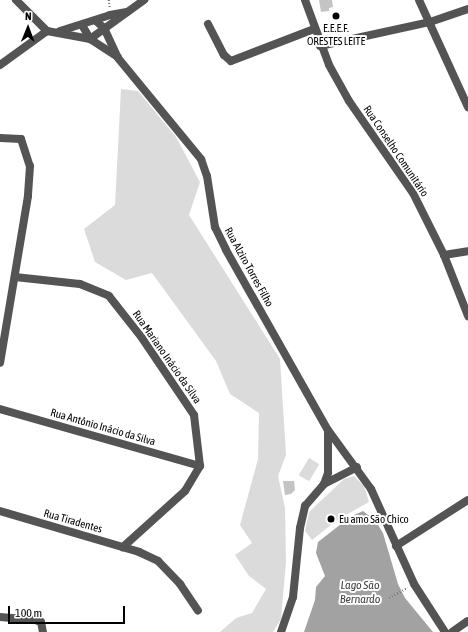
<!DOCTYPE html>
<html>
<head>
<meta charset="utf-8">
<style>
  body { margin:0 }
  #map { position:relative; width:468px; height:632px; overflow:hidden; background:#fff; font-family:"Asap Condensed",sans-serif }
  div>[style] { position:absolute }
  .green>* { inset:0; background:#dbdbdb; transform-origin:0 0 }
  .water>* { inset:0; background:#a2a2a2 }
  .building>* { inset:0; background:#c4c4c4 }
  .path>* { height:1.5px; margin-top:-0.75px; transform-origin:0; background:repeating-linear-gradient(90deg,#767676 0 1px,transparent 0 3px) }
  .minor>* { height:8px; margin:-4px; padding:0 4px; transform-origin:4px; border-radius:4px; background:#545454 }
  .dots>* { width:11px; height:11px; translate:-50% -50%; box-sizing:border-box; border:2px solid #fff; border-radius:50% }
  span { translate:-50% -50%; white-space:nowrap; text-align:center; line-height:1.15; -webkit-text-stroke:4px #fff; paint-order:stroke }
  .poi-label { font-size:11px; color:#000 }
  .left { translate:0 -50%; text-align:left }
  .street-label { font-size:11px; color:#000 }
  .water-label { font-size:12px; color:#434343; font-style:italic }
  .north { position:absolute; left:8px; top:8px; width:40px; height:40px; -webkit-text-stroke:3px #fff; paint-order:stroke; rotate:1deg; font-size:11px; font-weight:700; line-height:16px; text-align:center; color:#000 }
  .north::after { content:''; display:block; margin:auto; width:14px; height:18px; background:#000; clip-path:polygon(50% 0,100% 100%,50% 72%,0 100%) }
  .scale { position:absolute; left:8px; top:606px; width:117px; height:18px; box-sizing:border-box; border:2px solid #000; border-top:0; padding-left:5px; font-size:12px; line-height:14px; white-space:nowrap; color:#000; -webkit-text-stroke:3px #fff; paint-order:stroke }
</style>
</head>
<body>
<div id="map">
  <div class="green">
    <div style="clip-path:polygon(121px 89px,138px 91px,176px 137px,200px 182px,189px 215px,280px 359px,286px 455px,278px 476px,285px 508px,286px 562px,281px 619px,273px 632px,220px 632px,236px 618px,252px 613px,266px 589px,249px 576px,235px 555px,252px 543px,240px 525px,258px 459px,259px 413px,230px 394px,216px 361px,152px 273px,126px 280px,95px 262px,84px 229px,115px 205px)"></div>
    <div style="left:309px;top:458px;width:12px;height:20px;rotate:31deg"></div>
    <div style="clip-path:polygon(354px 476px,364px 486px,369px 502px,337px 520px,312px 540px,305px 531px,309px 512px,344px 479px)"></div>
  </div>
  <div class="water">
    <div style="clip-path:polygon(363px 511px,375px 520px,383px 533px,398px 584px,405px 598px,433px 632px,304px 632px,315px 600px,316px 587px,325px 576px,316px 553px,318px 542px,350px 517px)"></div>
  </div>
  <div class="building">
    <div style="clip-path:polygon(319px 0,332px 0,333px 7px,329px 8px,329px 11px,321px 12px)"></div>
    <div style="clip-path:polygon(283px 481px,294px 481px,295px 490px,291px 494px,285px 495px)"></div>
  </div>
  <div class="path">
    <div style="left:109px;top:0;width:8px;rotate:83deg"></div>
    <div style="left:389px;top:598px;width:21px;rotate:-28deg"></div>
  </div>
  <div class="minor">
    <div style="left:16px;top:0;width:44px;rotate:45deg"></div>
    <div style="left:305px;top:0;width:69px;rotate:69.7deg"></div>
    <div style="left:329px;top:65px;width:41px;rotate:60.9deg"></div>
    <div style="left:349px;top:101px;width:112px;rotate:55.2deg"></div>
    <div style="left:413px;top:193px;width:69px;rotate:63.4deg"></div>
    <div style="left:444px;top:255px;width:66px;rotate:68.5deg"></div>
    <div style="left:419px;top:0;width:118px;rotate:65.4deg"></div>
    <div style="left:96px;top:21px;width:11px;rotate:41deg"></div>
    <div style="left:104px;top:28px;width:33px;rotate:65deg"></div>
    <div style="left:118px;top:58px;width:131px;rotate:50.6deg"></div>
    <div style="left:201px;top:159px;width:18px;rotate:71deg"></div>
    <div style="left:207px;top:176px;width:52px;rotate:81.1deg"></div>
    <div style="left:215px;top:227px;width:25px;rotate:64deg"></div>
    <div style="left:226px;top:250px;width:207px;rotate:60.5deg"></div>
    <div style="left:328px;top:430px;width:73px;rotate:53.9deg"></div>
    <div style="left:371px;top:489px;width:104px;rotate:65.6deg"></div>
    <div style="left:414px;top:584px;width:57px;rotate:57.1deg"></div>
    <div style="left:208px;top:24px;width:35px;rotate:63deg"></div>
    <div style="left:224px;top:55px;width:9px;rotate:41deg"></div>
    <div style="left:231px;top:61px;width:89px;rotate:-21.1deg"></div>
    <div style="left:82px;top:25px;width:16px;rotate:60deg"></div>
    <div style="left:90px;top:39px;width:33px;rotate:33deg"></div>
    <div style="left:60px;top:31px;width:52px;rotate:-17.7deg"></div>
    <div style="left:110px;top:15px;width:17px;rotate:-10deg"></div>
    <div style="left:320px;top:46px;width:113px;rotate:-12.3deg"></div>
    <div style="left:430px;top:22px;width:40px;rotate:-18.9deg"></div>
    <div style="left:0;top:65px;width:58px;rotate:-35.9deg"></div>
    <div style="left:47px;top:31px;width:44px;rotate:10.5deg"></div>
    <div style="left:90px;top:39px;width:67px;rotate:-35.8deg"></div>
    <div style="left:0;top:138px;width:21px;rotate:3deg"></div>
    <div style="left:21px;top:139px;width:28px;rotate:72deg"></div>
    <div style="left:30px;top:166px;width:30px;rotate:94deg"></div>
    <div style="left:28px;top:196px;width:169px;rotate:99.5deg"></div>
    <div style="left:444px;top:255px;width:24px;rotate:-9deg"></div>
    <div style="left:15px;top:277px;width:65px;rotate:6.1deg"></div>
    <div style="left:80px;top:284px;width:31px;rotate:22deg"></div>
    <div style="left:109px;top:296px;width:53px;rotate:51.8deg"></div>
    <div style="left:142px;top:338px;width:93px;rotate:56deg"></div>
    <div style="left:194px;top:415px;width:51px;rotate:83.3deg"></div>
    <div style="left:200px;top:466px;width:29px;rotate:121deg"></div>
    <div style="left:185px;top:491px;width:84px;rotate:137.9deg"></div>
    <div style="left:0;top:409px;width:208px;rotate:15.9deg"></div>
    <div style="left:324px;top:484px;width:12px;rotate:-70deg"></div>
    <div style="left:328px;top:473px;width:42px;rotate:-90deg"></div>
    <div style="left:0;top:511px;width:145px;rotate:16.4deg"></div>
    <div style="left:139px;top:552px;width:21px;rotate:25deg"></div>
    <div style="left:158px;top:561px;width:32px;rotate:46deg"></div>
    <div style="left:180px;top:584px;width:32px;rotate:56deg"></div>
    <div style="left:396px;top:546px;width:85px;rotate:-32.6deg"></div>
    <div style="left:0;top:617px;width:35px;rotate:5deg"></div>
    <div style="left:35px;top:620px;width:6px;rotate:18deg"></div>
    <div style="left:41px;top:622px;width:10px;rotate:79deg"></div>
    <div style="left:281px;top:632px;width:37px;rotate:-71deg"></div>
    <div style="left:293px;top:597px;width:69px;rotate:-84.2deg"></div>
    <div style="left:300px;top:528px;width:23px;rotate:-77deg"></div>
    <div style="left:305px;top:506px;width:29px;rotate:-49deg"></div>
    <div style="left:324px;top:484px;width:37px;rotate:-27deg"></div>
    <div style="left:452px;top:632px;width:19px;rotate:-35deg"></div>
  </div>
  <div class="dots">
    <div style="left:336px;top:16px;background:#000"></div>
    <div style="left:331px;top:519px;background:#000"></div>
  </div>
  <div class="poi-label">
    <span style="left:336px;top:35px">E.E.E.F.<br>ORESTES LEITE</span>
    <span class="left" style="left:339px;top:519px">Eu amo São Chico</span>
  </div>
  <div class="street-label">
    <span style="left:396px;top:151px;rotate:56deg">Rua Conselho Comunitário</span>
    <span style="left:249px;top:267px;rotate:61deg">Rua Alziro Torres Filho</span>
    <span style="left:167px;top:357px;rotate:55deg">Rua Mariano Inácio da Silva</span>
    <span style="left:103px;top:427px;rotate:16deg">Rua Antônio Inácio da Silva</span>
    <span style="left:73px;top:521px;rotate:16deg">Rua Tiradentes</span>
  </div>
  <div class="water-label">
    <span style="left:360px;top:593px">Lago São<br>Bernardo</span>
  </div>
  <div class="north">N</div>
  <div class="scale">100 m</div>
</div>
</body>
</html>
